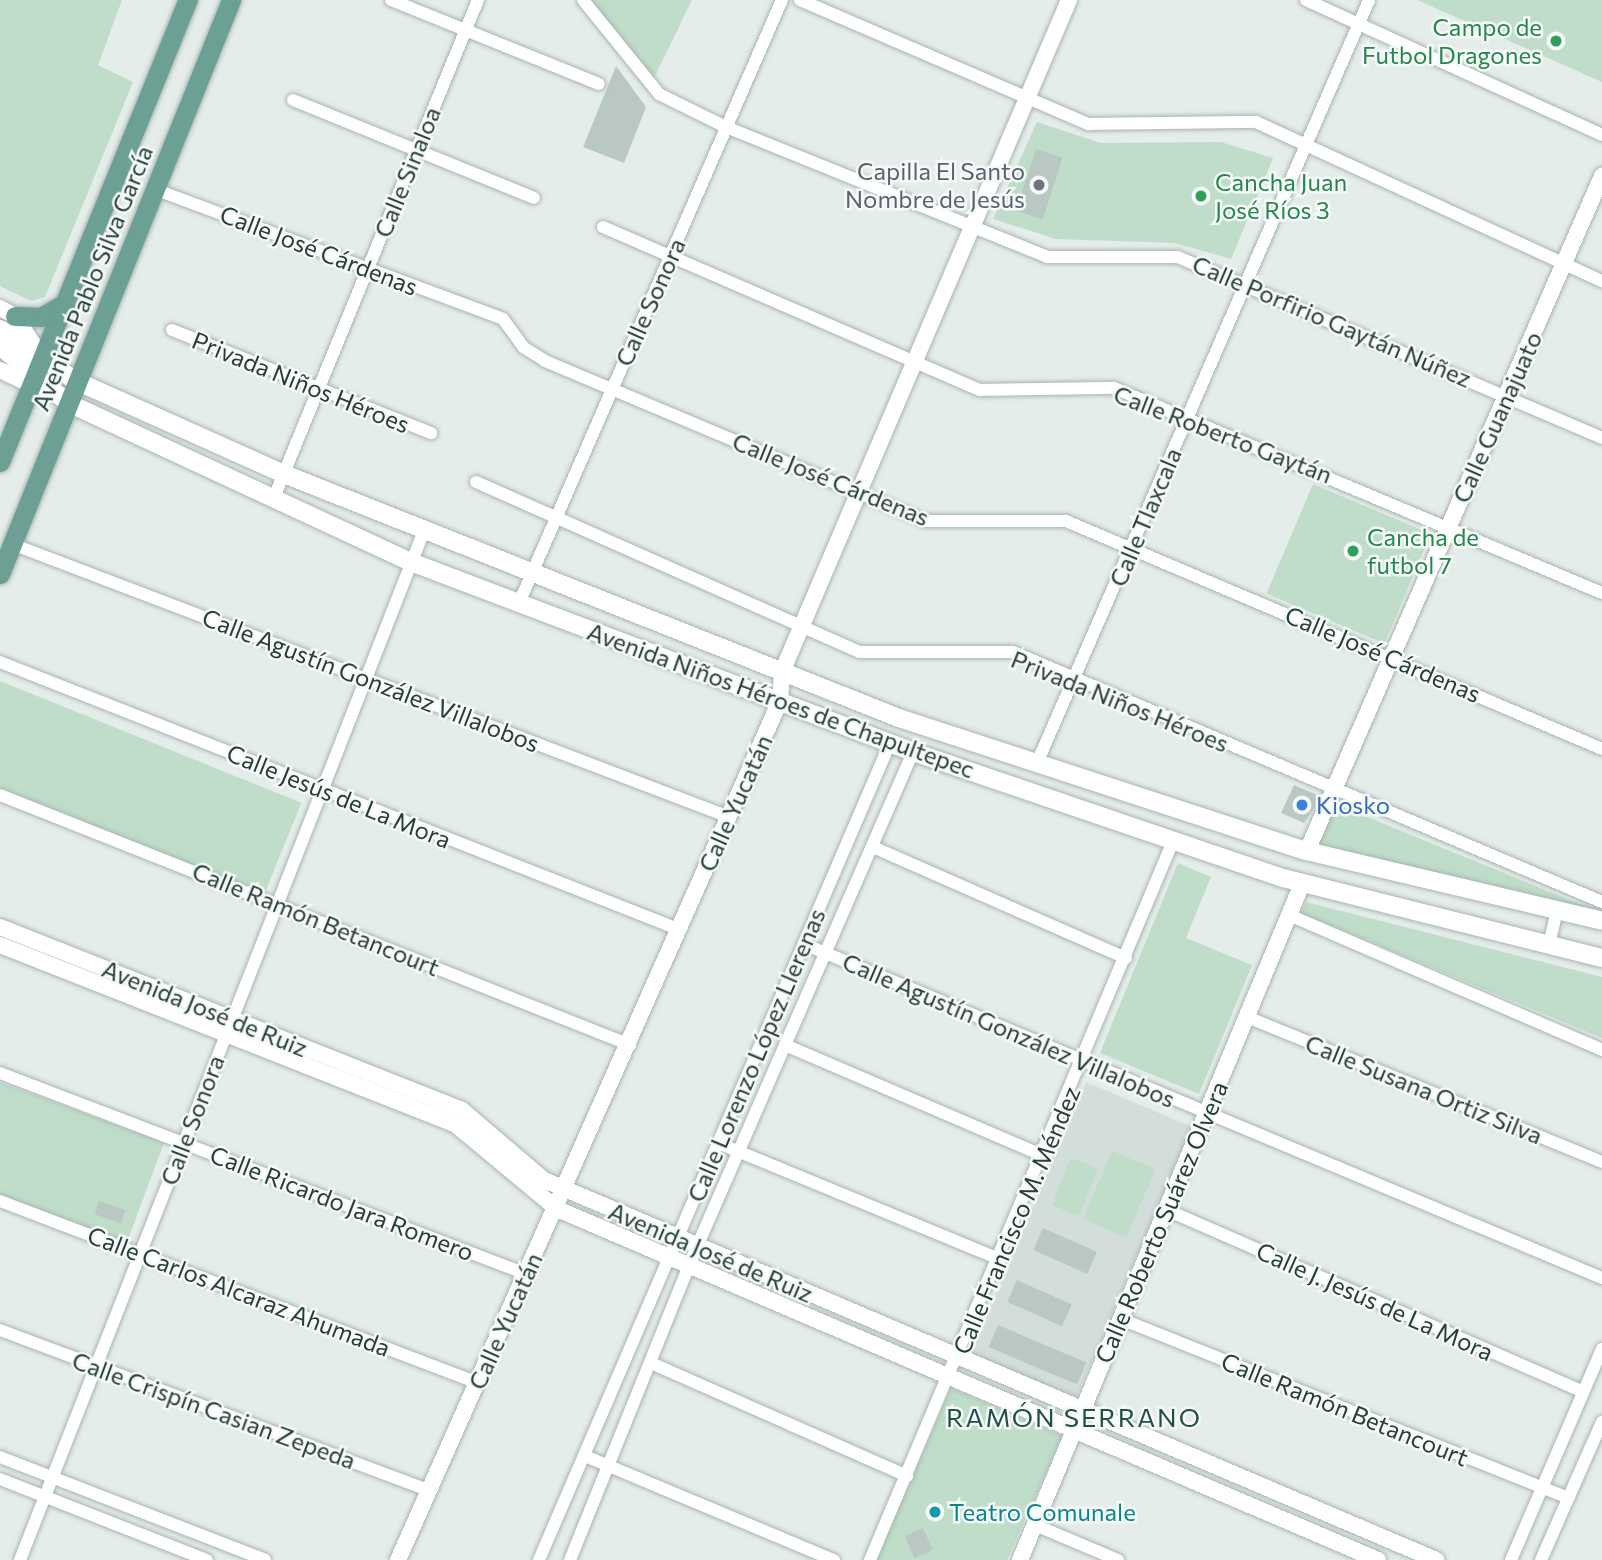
<!DOCTYPE html>
<html>
<head>
<meta charset="utf-8">
<style>
  body { margin:0 }
  #map { position:relative; width:1602px; height:1560px; overflow:hidden; background:#e5edea; font-family:Commissioner,sans-serif }
  div>[style] { position:absolute }
  .built>* { inset:0; background:#d3ddd9; transform-origin:0 0 }
  .green>* { inset:0; background:#bfddc8; transform-origin:0 0 }
  .building>* { inset:0; background:#bac8c3; transform-origin:0 0 }
  .roads { filter:drop-shadow(0 0 2px #a8b5b1) drop-shadow(0 0 2px #a8b5b1) }
  .minor>* { height:12px; margin:-6px; padding:0 6px; transform-origin:6px; border-radius:6px; background:#fff }
  .tertiary>* { height:16px; margin:-8px; padding:0 8px; transform-origin:8px; border-radius:8px; background:#fff }
  .secondary>* { height:18px; margin:-9px; padding:0 9px; transform-origin:9px; border-radius:9px; background:#fff }
  .primary>* { height:19px; margin:-9.5px; padding:0 9.5px; transform-origin:9.5px; border-radius:9.5px; background:#6ca094 }
  .dots>* { width:19px; height:19px; translate:-50% -50%; box-sizing:border-box; border:4px solid #f5faf8; border-radius:50% }
  span { translate:-50% -50%; white-space:nowrap; text-align:center; line-height:1.15; -webkit-text-stroke:5px #f5faf8; paint-order:stroke }
  .leisure-label { font-size:24px; color:#27864d }
  .right { translate:-100% -50%; text-align:right }
  .left { translate:0 -50%; text-align:left }
  .worship-label { font-size:24px; color:#5b616d }
  .street-label { font-size:24px; color:#253e38 }
  .shop-label { font-size:24px; color:#366cbe }
  .culture-label { font-size:24px; color:#0d838f }
  .neighbourhood-label { font-size:26px; color:#225046; letter-spacing:2px }
</style>
</head>
<body>
<div id="map">
  <div class="built">
    <div style="left:1086px;top:1082px;width:114px;height:294px;rotate:23deg"></div>
  </div>
  <div class="green">
    <div style="clip-path:polygon(0 0,122px 0,98px 65px,133px 82px,45px 297px,31px 301px,0 286px)"></div>
    <div style="clip-path:polygon(590px 0,692px 0,653px 80px)"></div>
    <div style="clip-path:polygon(1417px 0,1602px 0,1602px 82px)"></div>
    <div style="clip-path:polygon(1037px 122px,1101px 143px,1221px 142px,1273px 158px,1231px 259px,1175px 243px,1056px 239px,993px 219px)"></div>
    <div style="left:1313px;top:484px;width:128px;height:119px;rotate:23deg"></div>
    <div style="left:0;top:681px;width:325px;height:105px;rotate:22deg"></div>
    <div style="clip-path:polygon(1333px 803px,1597px 911px,1316px 844px)"></div>
    <div style="clip-path:polygon(1178px 863px,1211px 877px,1186px 938px,1252px 965px,1199px 1094px,1100px 1053px)"></div>
    <div style="clip-path:polygon(1306px 902px,1602px 977px,1602px 1038px,1301px 913px)"></div>
    <div style="clip-path:polygon(0 1082px,164px 1143px,127px 1242px,0 1195px)"></div>
    <div style="left:1112px;top:1151px;width:47px;height:74px;rotate:23deg"></div>
    <div style="left:1071px;top:1158px;width:29px;height:51px;rotate:22deg"></div>
    <div style="clip-path:polygon(951px 1388px,1062px 1436px,1007px 1560px,876px 1560px)"></div>
  </div>
  <div class="building">
    <div style="clip-path:polygon(616px 66px,646px 107px,624px 163px,583px 147px)"></div>
    <div style="left:1036px;top:149px;width:28px;height:65px;rotate:18deg"></div>
    <div style="clip-path:polygon(1294px 785px,1322px 797px,1304px 823px,1281px 813px)"></div>
    <div style="left:99px;top:1201px;width:28px;height:14px;rotate:19deg"></div>
    <div style="left:1043px;top:1228px;width:59px;height:24px;rotate:24deg"></div>
    <div style="left:1017px;top:1280px;width:60px;height:24px;rotate:24deg"></div>
    <div style="left:998px;top:1325px;width:96px;height:24px;rotate:23deg"></div>
    <div style="left:939px;top:1505px;width:10px;height:12px;rotate:66deg"></div>
    <div style="left:923px;top:1528px;width:24px;height:20px;rotate:66deg"></div>
  </div>
  <div class="roads">
    <div class="minor">
      <div style="left:391px;top:0;width:224px;rotate:22deg"></div>
      <div style="left:583px;top:0;width:121px;rotate:51deg"></div>
      <div style="left:659px;top:94px;width:75px;rotate:26.2deg"></div>
      <div style="left:726px;top:127px;width:346px;rotate:22deg"></div>
      <div style="left:1047px;top:257px;width:131px"></div>
      <div style="left:1178px;top:257px;width:461px;rotate:23.1deg"></div>
      <div style="left:800px;top:0;width:314px;rotate:23.3deg"></div>
      <div style="left:1088px;top:124px;width:168px;rotate:-0.7deg"></div>
      <div style="left:1256px;top:122px;width:381px;rotate:24.7deg"></div>
      <div style="left:1306px;top:0;width:325px;rotate:24.5deg"></div>
      <div style="left:293px;top:100px;width:260px;rotate:22.1deg"></div>
      <div style="left:154px;top:189px;width:372px;rotate:20.4deg"></div>
      <div style="left:503px;top:319px;width:34px;rotate:54deg"></div>
      <div style="left:523px;top:347px;width:26px;rotate:32deg"></div>
      <div style="left:545px;top:361px;width:412px;rotate:22.8deg"></div>
      <div style="left:925px;top:521px;width:141px"></div>
      <div style="left:1066px;top:521px;width:582px;rotate:23.04deg"></div>
      <div style="left:603px;top:227px;width:411px;rotate:23.4deg"></div>
      <div style="left:980px;top:390px;width:134px;rotate:-0.9deg"></div>
      <div style="left:1114px;top:388px;width:529px;rotate:22.79deg"></div>
      <div style="left:172px;top:330px;width:279px;rotate:21.7deg"></div>
      <div style="left:476px;top:482px;width:419px;rotate:23.9deg"></div>
      <div style="left:859px;top:652px;width:154px"></div>
      <div style="left:1013px;top:652px;width:640px;rotate:23deg"></div>
      <div style="left:273px;top:500px;width:540px;rotate:-67.71deg"></div>
      <div style="left:12px;top:544px;width:767px;rotate:20.84deg"></div>
      <div style="left:519px;top:603px;width:658px;rotate:-66.44deg"></div>
      <div style="left:0;top:662px;width:729px;rotate:21.49deg"></div>
      <div style="left:1037px;top:763px;width:832px;rotate:-66.48deg"></div>
      <div style="left:0;top:795px;width:678px;rotate:21.64deg"></div>
      <div style="left:875px;top:848px;width:274px;rotate:23.7deg"></div>
      <div style="left:1289px;top:915px;width:341px;rotate:23.3deg"></div>
      <div style="left:804px;top:944px;width:865px;rotate:22.71deg"></div>
      <div style="left:1549px;top:945px;width:36px;rotate:-77deg"></div>
      <div style="left:1247px;top:1017px;width:383px;rotate:22.2deg"></div>
      <div style="left:785px;top:1045px;width:282px;rotate:23.2deg"></div>
      <div style="left:0;top:1073px;width:563px;rotate:20.91deg"></div>
      <div style="left:718px;top:1143px;width:305px;rotate:22.4deg"></div>
      <div style="left:0;top:1201px;width:511px;rotate:20.84deg"></div>
      <div style="left:1167px;top:1210px;width:454px;rotate:23.6deg"></div>
      <div style="left:1121px;top:1319px;width:482px;rotate:21.8deg"></div>
      <div style="left:0;top:1330px;width:458px;rotate:20.5deg"></div>
      <div style="left:651px;top:1363px;width:280px;rotate:23.8deg"></div>
      <div style="left:585px;top:1456px;width:270px;rotate:22.7deg"></div>
      <div style="left:0;top:1457px;width:284px;rotate:21.2deg"></div>
      <div style="left:0;top:1479px;width:222px;rotate:21.4deg"></div>
      <div style="left:1035px;top:1525px;width:90px;rotate:22.9deg"></div>
      <div style="left:20px;top:1560px;width:1103px;rotate:-68.57deg"></div>
      <div style="left:539px;top:1560px;width:889px;rotate:-66.75deg"></div>
      <div style="left:570px;top:1560px;width:318px;rotate:-68deg"></div>
      <div style="left:689px;top:1265px;width:560px;rotate:-66.41deg"></div>
      <div style="left:870px;top:1560px;width:782px;rotate:-67.14deg"></div>
      <div style="left:1511px;top:1560px;width:230px;rotate:-66.7deg"></div>
      <div style="left:1541px;top:1560px;width:151px;rotate:-66.2deg"></div>
    </div>
    <div class="tertiary">
      <div style="left:0;top:308px;width:17px;rotate:28deg"></div>
      <div style="left:15px;top:316px;width:48px;rotate:57deg"></div>
      <div style="left:0;top:370px;width:47px;rotate:25.5deg"></div>
      <div style="left:1307px;top:851px;width:737px;rotate:-66.39deg"></div>
      <div style="left:0;top:927px;width:497px;rotate:21.6deg"></div>
      <div style="left:462px;top:1110px;width:108px;rotate:40.5deg"></div>
      <div style="left:544px;top:1180px;width:970px;rotate:23.07deg"></div>
      <div style="left:0;top:945px;width:490px;rotate:21.5deg"></div>
      <div style="left:456px;top:1125px;width:131px;rotate:39.7deg"></div>
      <div style="left:557px;top:1209px;width:893px;rotate:23.15deg"></div>
      <div style="left:398px;top:1560px;width:940px;rotate:-66.03deg"></div>
      <div style="left:780px;top:701px;width:29px;rotate:-86deg"></div>
      <div style="left:782px;top:672px;width:731px;rotate:-66.87deg"></div>
      <div style="left:1020px;top:1560px;width:732px;rotate:-67.36deg"></div>
    </div>
    <div class="secondary">
      <div style="left:0;top:329px;width:92px;rotate:34.4deg"></div>
      <div style="left:76px;top:381px;width:228px;rotate:24.1deg"></div>
      <div style="left:284px;top:474px;width:662px;rotate:21.64deg"></div>
      <div style="left:899px;top:718px;width:429px;rotate:18.1deg"></div>
      <div style="left:1307px;top:851px;width:303px;rotate:13.3deg"></div>
      <div style="left:0;top:346px;width:89px;rotate:40deg"></div>
      <div style="left:68px;top:403px;width:378px;rotate:24.9deg"></div>
      <div style="left:411px;top:562px;width:116px;rotate:20.8deg"></div>
      <div style="left:519px;top:603px;width:421px;rotate:20.7deg"></div>
      <div style="left:913px;top:752px;width:391px;rotate:18.8deg"></div>
      <div style="left:1283px;top:878px;width:329px;rotate:14.1deg"></div>
    </div>
    <div class="primary">
      <div style="left:15px;top:316px;width:26px;rotate:2deg"></div>
      <div style="left:41px;top:317px;width:30px;rotate:-30deg"></div>
      <div style="left:0;top:462px;width:499px;rotate:-67.9deg"></div>
      <div style="left:0;top:574px;width:619px;rotate:-68.08deg"></div>
    </div>
  </div>
  <div class="dots">
    <div style="left:1556px;top:41px;background:#2e9e5b"></div>
    <div style="left:1039px;top:185px;background:#6b7280"></div>
    <div style="left:1201px;top:196px;background:#2e9e5b"></div>
    <div style="left:1353px;top:551px;background:#2e9e5b"></div>
    <div style="left:1302px;top:805px;background:#3f7fe0"></div>
    <div style="left:935px;top:1512px;background:#0f9aa8"></div>
  </div>
  <div class="leisure-label">
    <span class="right" style="left:1542px;top:41px">Campo de<br>Futbol Dragones</span>
    <span class="left" style="left:1215px;top:196px">Cancha Juan<br>José Ríos 3</span>
    <span class="left" style="left:1367px;top:551px">Cancha de<br>futbol 7</span>
  </div>
  <div class="worship-label">
    <span class="right" style="left:1025px;top:185px">Capilla El Santo<br>Nombre de Jesús</span>
  </div>
  <div class="street-label">
    <span style="left:407px;top:172px;rotate:-68deg">Calle Sinaloa</span>
    <span style="left:319px;top:250px;rotate:21deg">Calle José Cárdenas</span>
    <span style="left:92px;top:278px;rotate:-68deg">Avenida Pablo Silva García</span>
    <span style="left:650px;top:302px;rotate:-66deg">Calle Sonora</span>
    <span style="left:1332px;top:321px;rotate:23deg">Calle Porfirio Gaytán Núñez</span>
    <span style="left:301px;top:382px;rotate:22deg">Privada Niños Héroes</span>
    <span style="left:1497px;top:417px;rotate:-66deg">Calle Guanajuato</span>
    <span style="left:1223px;top:434px;rotate:21deg">Calle Roberto Gaytán</span>
    <span style="left:831px;top:479px;rotate:22deg">Calle José Cárdenas</span>
    <span style="left:1145px;top:517px;rotate:-67deg">Calle Tlaxcala</span>
    <span style="left:1383px;top:654px;rotate:23deg">Calle José Cárdenas</span>
    <span style="left:371px;top:680px;rotate:21deg">Calle Agustín González Villalobos</span>
    <span style="left:781px;top:700px;rotate:20deg">Avenida Niños Héroes de Chapultepec</span>
    <span style="left:1120px;top:701px;rotate:22deg">Privada Niños Héroes</span>
    <span style="left:339px;top:796px;rotate:22deg">Calle Jesús de La Mora</span>
    <span style="left:735px;top:803px;rotate:-66deg">Calle Yucatán</span>
    <span style="left:316px;top:919px;rotate:22deg">Calle Ramón Betancourt</span>
    <span style="left:205px;top:1008px;rotate:22deg">Avenida José de Ruiz</span>
    <span style="left:1009px;top:1030px;rotate:23deg">Calle Agustín González Villalobos</span>
    <span style="left:756px;top:1055px;rotate:-67deg">Calle Lorenzo López Llerenas</span>
    <span style="left:1424px;top:1089px;rotate:22deg">Calle Susana Ortiz Silva</span>
    <span style="left:192px;top:1120px;rotate:-69deg">Calle Sonora</span>
    <span style="left:342px;top:1203px;rotate:21deg">Calle Ricardo Jara Romero</span>
    <span style="left:1016px;top:1220px;rotate:-67deg">Calle Francisco M. Méndez</span>
    <span style="left:1161px;top:1222px;rotate:-67deg">Calle Roberto Suárez Olvera</span>
    <span style="left:711px;top:1252px;rotate:23deg">Avenida José de Ruiz</span>
    <span style="left:239px;top:1291px;rotate:21deg">Calle Carlos Alcaraz Ahumada</span>
    <span style="left:1375px;top:1301px;rotate:24deg">Calle J. Jesús de La Mora</span>
    <span style="left:505px;top:1321px;rotate:-66deg">Calle Yucatán</span>
    <span style="left:1345px;top:1409px;rotate:22deg">Calle Ramón Betancourt</span>
    <span style="left:214px;top:1410px;rotate:20deg">Calle Crispín Casian Zepeda</span>
  </div>
  <div class="shop-label">
    <span class="left" style="left:1316px;top:805px">Kiosko</span>
  </div>
  <div class="culture-label">
    <span class="left" style="left:949px;top:1512px">Teatro Comunale</span>
  </div>
  <div class="neighbourhood-label">
    <span style="left:1074px;top:1417px">RAMÓN SERRANO</span>
  </div>
</div>
</body>
</html>
